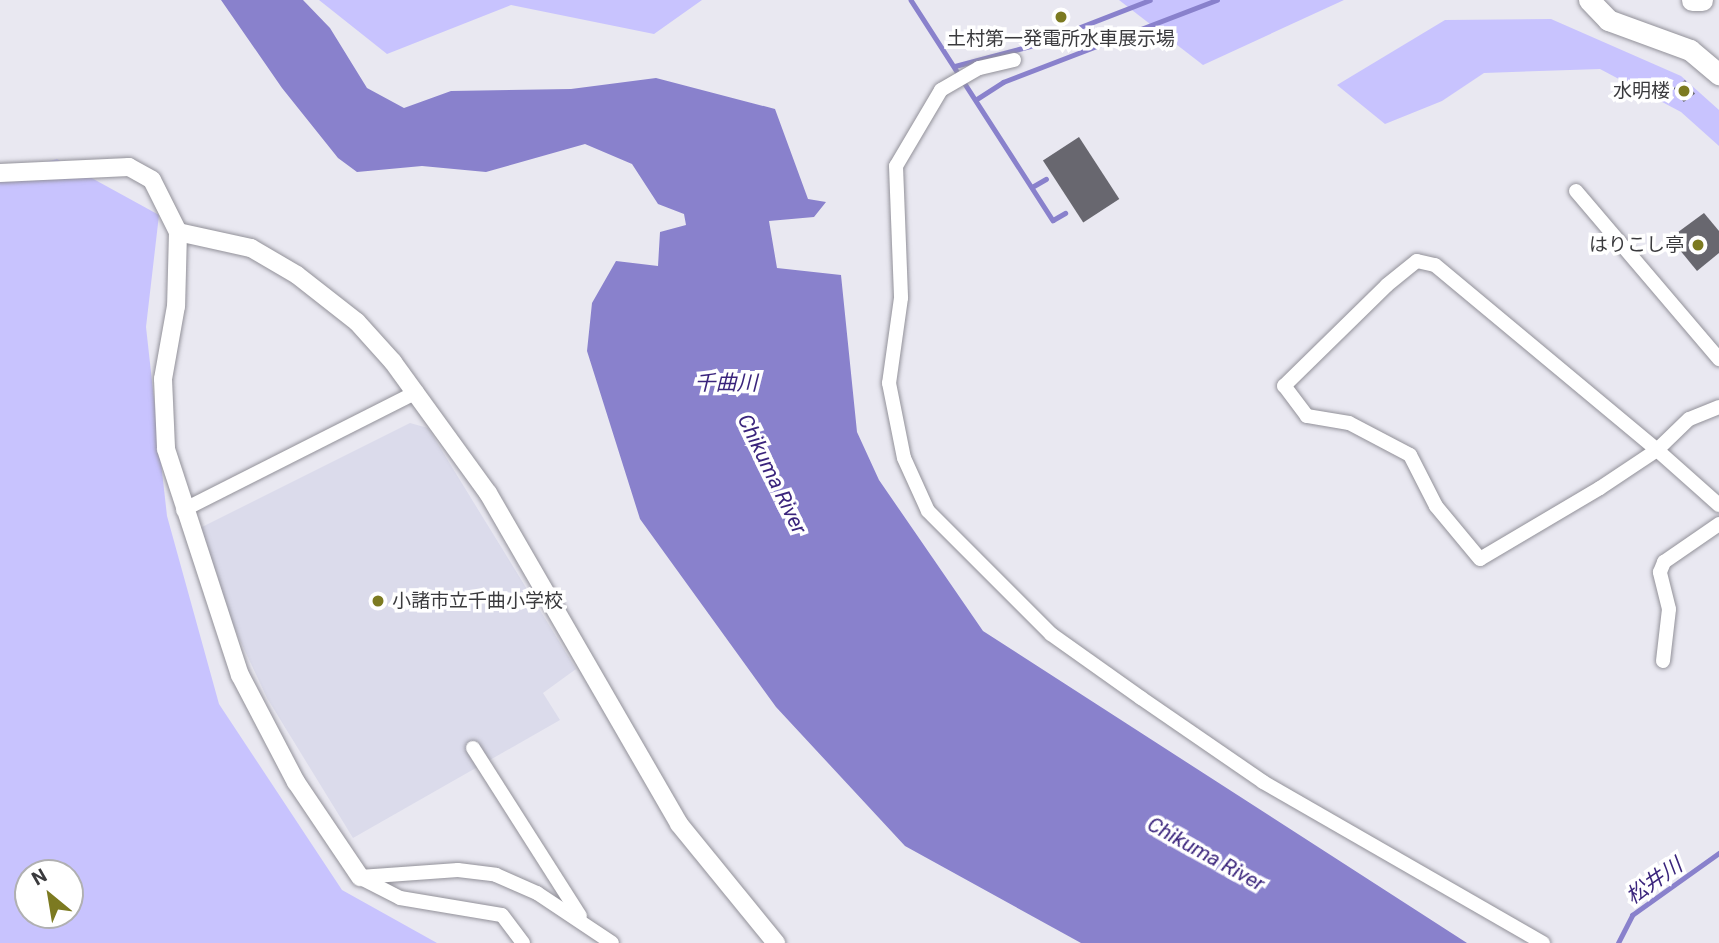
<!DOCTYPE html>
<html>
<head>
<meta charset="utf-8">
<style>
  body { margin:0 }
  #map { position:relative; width:1719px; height:943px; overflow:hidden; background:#e9e8f1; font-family:Roboto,"Noto Sans JP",sans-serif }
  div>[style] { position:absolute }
  .built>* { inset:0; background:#dbdbeb }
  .green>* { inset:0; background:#c8c3fe }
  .water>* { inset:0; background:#8981cc }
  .stream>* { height:4.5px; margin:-2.25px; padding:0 2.25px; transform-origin:2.25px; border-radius:2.25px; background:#8981cc }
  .building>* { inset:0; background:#68676f; transform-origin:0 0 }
  .roads { filter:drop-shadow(0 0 2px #929199) drop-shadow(0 0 2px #929199) }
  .minor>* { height:14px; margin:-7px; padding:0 7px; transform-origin:7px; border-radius:7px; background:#fff }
  .tertiary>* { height:18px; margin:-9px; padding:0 9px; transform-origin:9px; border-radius:9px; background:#fff }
  .secondary>* { height:21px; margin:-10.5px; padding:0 10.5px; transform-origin:10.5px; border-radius:10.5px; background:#fff }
  .dots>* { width:19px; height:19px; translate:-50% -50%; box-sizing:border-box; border:4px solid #fff; border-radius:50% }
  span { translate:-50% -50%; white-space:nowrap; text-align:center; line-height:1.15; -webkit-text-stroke:7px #fff; paint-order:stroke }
  .poi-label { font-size:19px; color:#3a3a3d }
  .right { translate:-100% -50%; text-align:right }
  .left { translate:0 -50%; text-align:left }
  .water-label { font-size:21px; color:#3a247c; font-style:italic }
  .north { position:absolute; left:14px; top:859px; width:70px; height:70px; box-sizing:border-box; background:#fff; border:2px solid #b0b0b1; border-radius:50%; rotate:330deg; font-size:19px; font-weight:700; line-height:28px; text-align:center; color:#3a3a3d }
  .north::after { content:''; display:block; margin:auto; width:24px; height:32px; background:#7c7a21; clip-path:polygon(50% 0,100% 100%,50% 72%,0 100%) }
</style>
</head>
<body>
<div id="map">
  <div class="built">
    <div style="clip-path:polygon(410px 423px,428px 428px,576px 669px,543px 693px,560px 720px,353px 838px,267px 698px,190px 533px)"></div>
  </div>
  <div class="green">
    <div style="clip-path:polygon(319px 0,702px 0,654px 34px,511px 5px,387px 54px)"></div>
    <div style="clip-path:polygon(1119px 0,1344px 0,1203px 65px)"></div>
    <div style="clip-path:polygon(1551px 19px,1681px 76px,1719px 110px,1719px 146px,1681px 112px,1600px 69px,1484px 73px,1442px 101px,1385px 124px,1337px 85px,1445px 20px)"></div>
    <div style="clip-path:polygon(evenodd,57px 159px,159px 215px,146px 327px,167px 516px,219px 704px,342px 890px,437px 943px,0 943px,0 174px,57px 159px,28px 873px,70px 873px,70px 915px,28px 915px,28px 873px)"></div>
  </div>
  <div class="water">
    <div style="clip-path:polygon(221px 0,303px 0,330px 28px,367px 88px,404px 108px,451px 91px,571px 89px,656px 78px,775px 109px,808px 199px,826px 202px,814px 217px,769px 221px,777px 268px,841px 275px,857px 432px,879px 480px,983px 631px,1467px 943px,1081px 943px,905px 846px,776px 707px,640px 519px,587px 351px,592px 303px,616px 261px,658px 266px,660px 232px,686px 225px,684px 214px,658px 204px,632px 164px,585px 144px,486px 172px,422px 166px,357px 172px,338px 158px,282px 88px)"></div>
  </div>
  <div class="stream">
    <div style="left:911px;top:0;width:262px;rotate:57.2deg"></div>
    <div style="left:1053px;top:220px;width:14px;rotate:-30deg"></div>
    <div style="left:955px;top:66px;width:82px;rotate:-14.9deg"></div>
    <div style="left:1034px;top:45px;width:124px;rotate:-21.2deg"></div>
    <div style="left:977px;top:99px;width:31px;rotate:-33deg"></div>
    <div style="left:1003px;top:82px;width:229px;rotate:-21deg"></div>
    <div style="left:1032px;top:187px;width:16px;rotate:-30deg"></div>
    <div style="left:1618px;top:943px;width:31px;rotate:-63deg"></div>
    <div style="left:1632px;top:915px;width:107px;rotate:-35.5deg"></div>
  </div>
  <div class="building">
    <div style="left:1685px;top:80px;width:17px;height:14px;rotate:54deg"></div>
    <div style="left:1079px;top:137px;width:74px;height:43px;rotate:57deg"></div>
    <div style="clip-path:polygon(1704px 213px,1719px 231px,1719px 253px,1697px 271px,1670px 238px)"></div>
  </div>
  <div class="roads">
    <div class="minor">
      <div style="left:1014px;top:60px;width:36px;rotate:167deg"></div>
      <div style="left:979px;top:68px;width:44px;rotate:149.9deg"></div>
      <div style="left:941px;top:90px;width:88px;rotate:120.6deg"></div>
      <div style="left:896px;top:166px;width:132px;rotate:87.8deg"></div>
      <div style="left:901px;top:298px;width:86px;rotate:98deg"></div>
      <div style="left:889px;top:383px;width:76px;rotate:78.7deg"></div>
      <div style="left:904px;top:458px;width:58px;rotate:65.6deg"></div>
      <div style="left:928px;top:511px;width:174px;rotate:45deg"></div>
      <div style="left:1051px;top:634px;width:110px;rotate:35.4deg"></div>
      <div style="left:1141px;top:698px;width:148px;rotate:34.5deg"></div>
      <div style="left:1263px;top:782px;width:323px;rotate:29.9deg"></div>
      <div style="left:1576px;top:191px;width:221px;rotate:49.6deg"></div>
      <div style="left:1719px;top:407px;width:32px;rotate:158deg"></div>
      <div style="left:1689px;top:419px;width:45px;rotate:135.9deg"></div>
      <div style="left:1657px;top:450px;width:69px;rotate:146.3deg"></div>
      <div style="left:1600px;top:488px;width:139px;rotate:149.4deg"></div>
      <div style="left:1480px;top:559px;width:69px;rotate:-129.7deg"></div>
      <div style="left:1436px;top:506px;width:57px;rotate:-117deg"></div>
      <div style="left:1410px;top:455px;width:69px;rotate:-152.3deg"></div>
      <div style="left:1349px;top:423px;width:43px;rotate:-170.5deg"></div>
      <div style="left:1307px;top:416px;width:38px;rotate:-127deg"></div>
      <div style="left:1284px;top:386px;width:144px;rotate:-44.4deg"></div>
      <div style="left:1387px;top:285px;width:38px;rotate:-39deg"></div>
      <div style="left:1417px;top:261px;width:18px;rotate:13deg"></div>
      <div style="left:1435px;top:265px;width:289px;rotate:39.8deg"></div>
      <div style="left:1657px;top:450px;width:83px;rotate:41.6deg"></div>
      <div style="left:183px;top:510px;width:262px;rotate:-26.8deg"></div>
      <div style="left:1663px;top:661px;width:52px;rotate:-83.4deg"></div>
      <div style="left:1669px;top:609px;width:38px;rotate:-104deg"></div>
      <div style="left:1660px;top:572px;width:11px;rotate:-68deg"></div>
      <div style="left:1664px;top:562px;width:67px;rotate:-34.6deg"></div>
      <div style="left:473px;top:748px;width:199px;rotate:57.5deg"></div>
      <div style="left:360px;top:877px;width:98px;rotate:-4.1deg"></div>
      <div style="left:458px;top:870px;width:38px;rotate:7deg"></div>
      <div style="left:496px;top:875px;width:45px;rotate:23.7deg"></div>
      <div style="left:537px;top:893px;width:90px;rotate:33.7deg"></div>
      <div style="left:361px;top:878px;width:44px;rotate:27.1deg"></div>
      <div style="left:400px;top:898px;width:103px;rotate:9.5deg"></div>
      <div style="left:502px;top:915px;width:35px;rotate:53deg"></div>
    </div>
    <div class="tertiary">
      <div style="left:0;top:173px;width:129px;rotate:-2.7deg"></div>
      <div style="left:129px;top:167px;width:26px;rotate:29deg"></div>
      <div style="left:152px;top:180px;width:58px;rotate:63.4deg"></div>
      <div style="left:178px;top:232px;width:74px;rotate:91.5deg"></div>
      <div style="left:176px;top:306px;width:74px;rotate:100.1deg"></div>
      <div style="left:163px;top:379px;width:70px;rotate:87.5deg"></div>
      <div style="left:166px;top:449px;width:238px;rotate:71.9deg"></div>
      <div style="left:240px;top:675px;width:121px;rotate:62.4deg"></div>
      <div style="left:296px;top:782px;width:115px;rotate:56deg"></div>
      <div style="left:178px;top:232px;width:75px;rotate:12.4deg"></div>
      <div style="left:251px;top:248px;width:53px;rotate:30.4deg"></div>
      <div style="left:297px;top:275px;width:76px;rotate:38.1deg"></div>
      <div style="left:357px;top:322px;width:54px;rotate:48deg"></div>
      <div style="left:393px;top:362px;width:162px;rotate:54.1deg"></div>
      <div style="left:488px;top:493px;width:382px;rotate:60deg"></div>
      <div style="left:679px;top:824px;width:154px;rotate:50.8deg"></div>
    </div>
    <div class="secondary">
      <div style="left:1589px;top:0;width:28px;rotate:46deg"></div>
      <div style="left:1608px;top:20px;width:87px;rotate:20.1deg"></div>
      <div style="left:1690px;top:50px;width:38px;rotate:40deg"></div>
      <div style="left:1692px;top:0;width:10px"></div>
    </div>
  </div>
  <div class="dots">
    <div style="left:1061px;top:17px;background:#7c7a21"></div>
    <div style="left:1684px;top:91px;background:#7c7a21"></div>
    <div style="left:1698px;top:245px;background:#7c7a21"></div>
    <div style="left:378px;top:601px;background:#7c7a21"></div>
  </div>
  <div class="poi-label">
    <span style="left:1061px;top:39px">土村第一発電所水車展示場</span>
    <span class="right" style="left:1670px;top:91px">水明楼</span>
    <span class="right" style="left:1684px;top:245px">はりこし亭</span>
    <span class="left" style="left:392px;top:601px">小諸市立千曲小学校</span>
  </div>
  <div class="water-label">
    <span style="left:726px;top:383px">千曲川</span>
    <span style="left:772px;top:474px;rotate:64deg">Chikuma River</span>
    <span style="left:1206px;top:854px;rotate:29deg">Chikuma River</span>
    <span style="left:1654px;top:881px;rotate:-35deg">松井川</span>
  </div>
  <div class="north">N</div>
</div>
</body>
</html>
